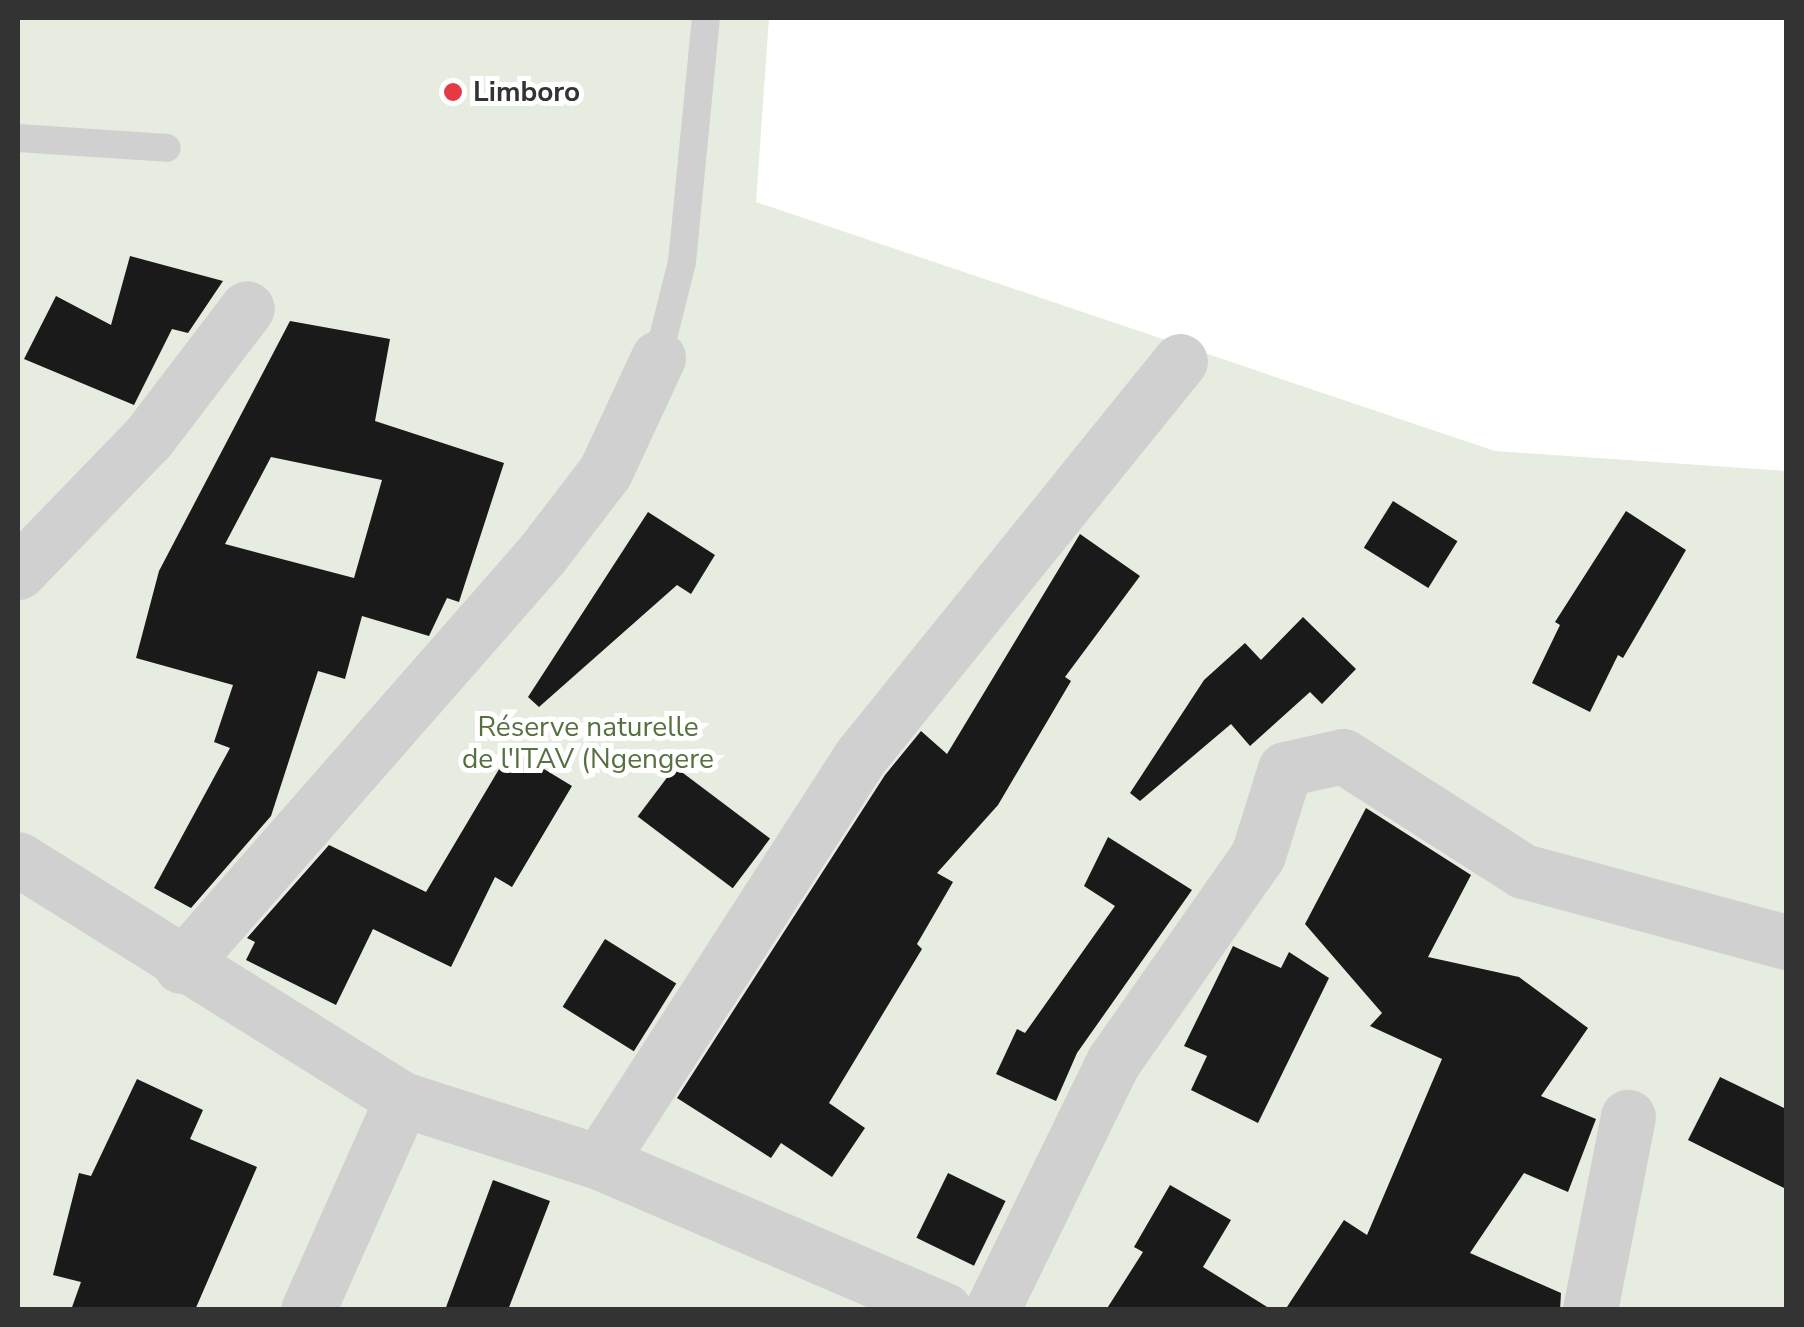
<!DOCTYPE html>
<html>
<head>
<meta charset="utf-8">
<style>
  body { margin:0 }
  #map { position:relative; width:1804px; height:1327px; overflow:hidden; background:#fff; font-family:"Nunito Sans",sans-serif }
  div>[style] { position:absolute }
  .green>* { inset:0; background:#e6ecdf }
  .building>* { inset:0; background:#1a1a1a; transform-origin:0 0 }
  .service>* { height:28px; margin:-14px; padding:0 14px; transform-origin:14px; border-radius:14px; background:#d0d0d0 }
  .minor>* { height:55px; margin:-27.5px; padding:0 27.5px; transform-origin:27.5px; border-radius:27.5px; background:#d0d0d0 }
  .dots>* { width:28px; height:28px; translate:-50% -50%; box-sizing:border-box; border:5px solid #fff; border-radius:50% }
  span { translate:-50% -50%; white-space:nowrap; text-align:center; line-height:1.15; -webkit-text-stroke:10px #fff; paint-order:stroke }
  .poi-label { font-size:28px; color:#333; font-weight:700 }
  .left { translate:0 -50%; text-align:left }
  .park-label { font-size:28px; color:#56703f }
  .frame { position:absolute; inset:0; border:20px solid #333; pointer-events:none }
</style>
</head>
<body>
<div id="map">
  <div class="green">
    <div style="clip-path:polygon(18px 18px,769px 18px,756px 202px,1495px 451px,1786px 471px,1786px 1309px,18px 1309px)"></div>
  </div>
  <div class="building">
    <div style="clip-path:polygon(130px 256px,223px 281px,188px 333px,172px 329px,134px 405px,24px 359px,56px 296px,111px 325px)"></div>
    <div style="clip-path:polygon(evenodd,290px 321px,390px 339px,375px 421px,504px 463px,459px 602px,447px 598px,429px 636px,362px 616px,345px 679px,318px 671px,271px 816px,191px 908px,154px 888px,230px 748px,214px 742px,233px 685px,136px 658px,159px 571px,290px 321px,271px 457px,382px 480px,354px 578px,225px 544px,271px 457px)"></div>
    <div style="left:1393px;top:501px;width:76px;height:55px;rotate:32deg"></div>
    <div style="clip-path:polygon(1626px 511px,1686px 550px,1623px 658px,1618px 655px,1590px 712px,1532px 683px,1560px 625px,1555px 622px)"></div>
    <div style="clip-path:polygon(648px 512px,715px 555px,691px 594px,677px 585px,539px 707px,528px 697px)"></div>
    <div style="clip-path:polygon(1080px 534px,1140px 576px,1065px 677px,1071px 681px,998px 805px,937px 873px,953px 882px,917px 944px,922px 949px,829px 1103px,865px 1128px,832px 1177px,781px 1143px,771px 1158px,677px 1098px,885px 775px,921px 731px,947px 754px)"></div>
    <div style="clip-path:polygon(1303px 617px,1356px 669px,1322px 704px,1310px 692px,1250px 746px,1231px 724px,1140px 801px,1130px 793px,1204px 680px,1245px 643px,1261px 660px)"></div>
    <div style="clip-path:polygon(511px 749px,572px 786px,512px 887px,495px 877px,451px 967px,373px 929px,336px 1005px,246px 960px,255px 942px,247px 938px,329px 845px,426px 892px)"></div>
    <div style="left:675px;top:767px;width:119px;height:62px;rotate:37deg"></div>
    <div style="clip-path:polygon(1366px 808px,1471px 875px,1428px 957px,1519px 977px,1588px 1028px,1541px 1096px,1596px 1119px,1568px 1192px,1524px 1173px,1470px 1253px,1561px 1293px,1560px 1310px,1285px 1310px,1344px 1220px,1367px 1235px,1442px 1059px,1370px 1026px,1382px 1013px,1305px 924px)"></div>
    <div style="clip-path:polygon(1108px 837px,1192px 890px,1077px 1053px,1056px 1101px,996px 1074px,1017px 1029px,1025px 1033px,1115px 906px,1084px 886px)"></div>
    <div style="left:605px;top:939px;width:84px;height:80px;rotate:32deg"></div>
    <div style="clip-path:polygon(1233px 946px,1281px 968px,1289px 952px,1329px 978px,1258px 1123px,1191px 1090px,1207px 1056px,1184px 1046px)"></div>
    <div style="clip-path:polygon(1720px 1077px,1786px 1109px,1786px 1189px,1688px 1140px)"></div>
    <div style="clip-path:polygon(137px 1079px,203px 1110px,190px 1139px,257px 1167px,195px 1310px,71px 1310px,81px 1282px,53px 1275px,79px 1173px,91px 1176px)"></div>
    <div style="left:948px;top:1173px;width:64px;height:72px;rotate:26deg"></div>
    <div style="clip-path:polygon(493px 1180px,550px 1201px,508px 1310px,445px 1310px)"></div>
    <div style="clip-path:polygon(1170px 1185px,1231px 1220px,1203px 1267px,1272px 1310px,1106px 1310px,1143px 1252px,1134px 1247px)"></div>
  </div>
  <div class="service">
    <div style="left:18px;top:138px;width:149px;rotate:3.8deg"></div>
    <div style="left:658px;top:358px;width:99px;rotate:-76deg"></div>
    <div style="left:682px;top:262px;width:245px;rotate:-84.4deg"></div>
  </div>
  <div class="minor">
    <div style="left:18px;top:572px;width:187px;rotate:-45.9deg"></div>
    <div style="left:148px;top:438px;width:163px;rotate:-52.7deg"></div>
    <div style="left:18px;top:859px;width:453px;rotate:32deg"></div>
    <div style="left:402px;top:1099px;width:207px;rotate:17.7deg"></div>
    <div style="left:599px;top:1162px;width:376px;rotate:23.2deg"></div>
    <div style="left:181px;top:966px;width:548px;rotate:-48.77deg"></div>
    <div style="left:542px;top:554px;width:103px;rotate:-52.5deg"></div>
    <div style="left:605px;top:472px;width:126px;rotate:-65.1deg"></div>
    <div style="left:599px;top:1162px;width:482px;rotate:-57.2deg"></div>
    <div style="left:860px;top:757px;width:509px;rotate:-51.06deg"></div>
    <div style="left:308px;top:1310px;width:231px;rotate:-66deg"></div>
    <div style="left:992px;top:1310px;width:276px;rotate:-64deg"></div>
    <div style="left:1113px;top:1062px;width:253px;rotate:-55deg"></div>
    <div style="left:1258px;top:855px;width:90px;rotate:-72.6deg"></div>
    <div style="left:1285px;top:769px;width:59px;rotate:-12.6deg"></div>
    <div style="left:1343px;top:756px;width:214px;rotate:32.6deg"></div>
    <div style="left:1523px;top:871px;width:272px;rotate:15.1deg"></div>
    <div style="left:1590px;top:1310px;width:197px;rotate:-78.9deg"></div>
  </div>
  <div class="dots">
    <div style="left:453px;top:92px;background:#e63946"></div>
  </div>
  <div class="poi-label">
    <span class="left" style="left:473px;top:92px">Limboro</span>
  </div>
  <div class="park-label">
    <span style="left:588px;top:743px">Réserve naturelle<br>de l'ITAV (Ngengere</span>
  </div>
  <div class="frame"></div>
</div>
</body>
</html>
